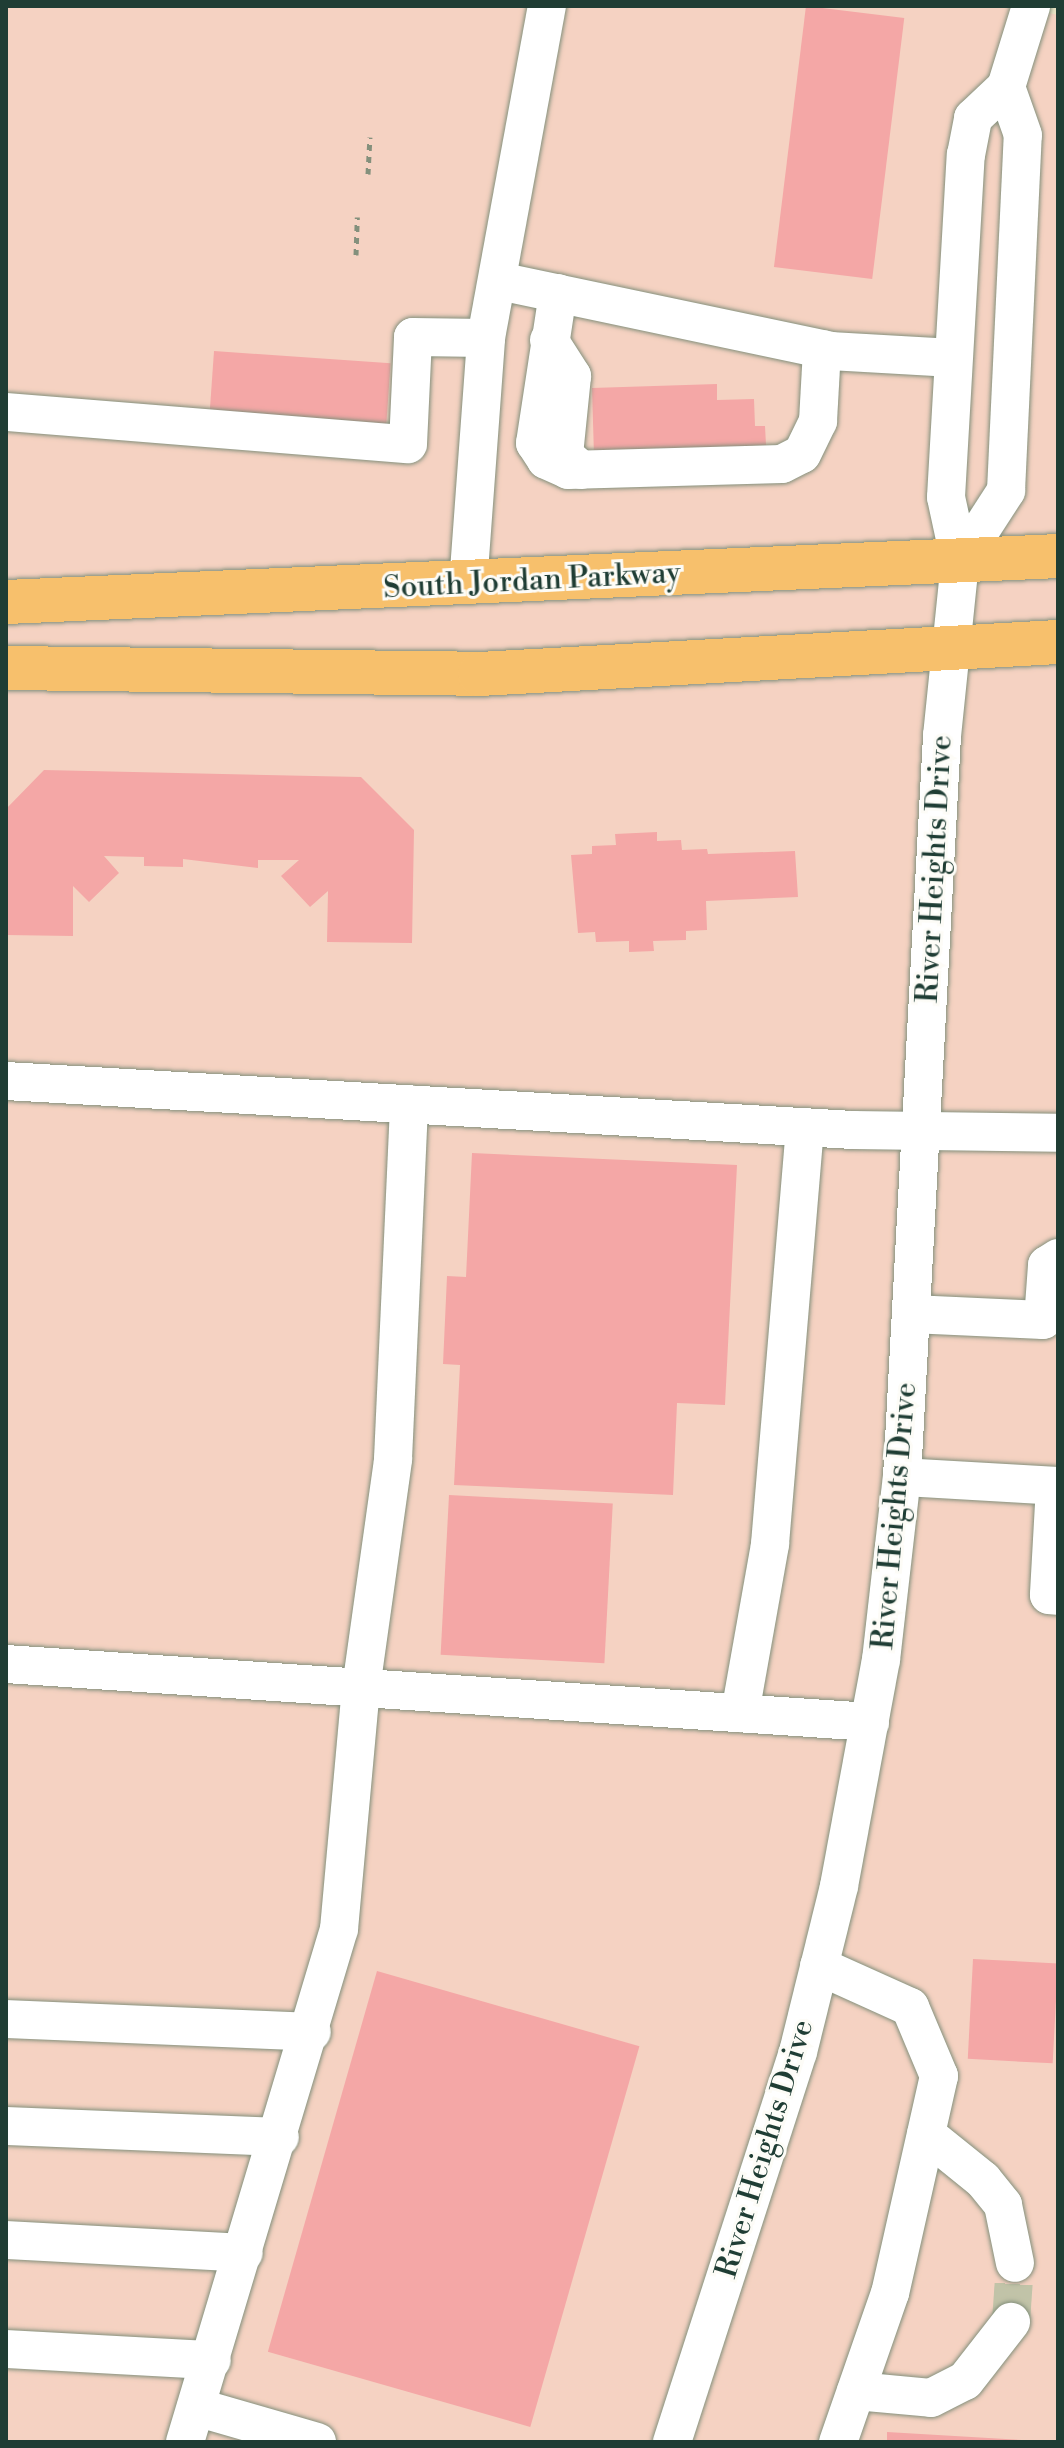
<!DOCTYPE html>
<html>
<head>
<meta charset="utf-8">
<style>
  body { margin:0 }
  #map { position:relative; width:1064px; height:2448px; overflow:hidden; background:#eae4c5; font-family:"Libre Bodoni",serif }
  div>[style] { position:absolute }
  .built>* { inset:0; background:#f5d2c2 }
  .building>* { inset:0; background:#f4a7a6; transform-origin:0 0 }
  .minor-tunnel>* { height:38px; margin-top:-19px; transform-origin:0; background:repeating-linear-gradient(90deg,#c1c3a8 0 38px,transparent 0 57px) }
  .path>* { height:5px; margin-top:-2.5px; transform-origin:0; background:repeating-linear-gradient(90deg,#84907c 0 6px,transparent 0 12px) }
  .roads { filter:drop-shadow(0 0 2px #84907c) drop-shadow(0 0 2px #84907c) }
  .minor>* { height:38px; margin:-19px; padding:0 19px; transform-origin:19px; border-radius:19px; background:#fff }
  .major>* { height:44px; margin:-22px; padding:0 22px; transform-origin:22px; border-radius:22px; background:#f7c06c }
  span { translate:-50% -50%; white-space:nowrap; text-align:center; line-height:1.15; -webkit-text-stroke:6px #fdfcf7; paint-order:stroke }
  .street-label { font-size:30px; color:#1f3d34 }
  .frame { position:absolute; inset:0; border:8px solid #1f3d34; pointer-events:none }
</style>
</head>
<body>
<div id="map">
  <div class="built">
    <div style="clip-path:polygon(6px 6px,1016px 6px,1058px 15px,1058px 2442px,6px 2442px)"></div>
  </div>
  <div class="building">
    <div style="left:806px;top:6px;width:99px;height:263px;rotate:7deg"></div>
    <div style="left:214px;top:351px;width:177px;height:64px;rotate:4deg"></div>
    <div style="clip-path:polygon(717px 384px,717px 400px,754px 399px,755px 426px,765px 426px,766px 445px,594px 456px,592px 388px)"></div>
    <div style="clip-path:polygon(44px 770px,361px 777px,414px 830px,412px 943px,327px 942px,328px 891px,310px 907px,281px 876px,299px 860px,258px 860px,258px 868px,183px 859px,183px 867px,144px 866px,144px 857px,104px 856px,119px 873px,89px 902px,73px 886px,73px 936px,6px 935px,6px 809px)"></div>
    <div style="clip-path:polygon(657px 832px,657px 841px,681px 840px,682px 850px,707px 849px,708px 854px,795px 851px,798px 897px,706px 901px,707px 930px,686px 931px,686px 940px,653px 941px,654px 951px,629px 952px,629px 941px,596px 942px,595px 932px,578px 933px,571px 855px,592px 854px,592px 846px,616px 845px,615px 834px)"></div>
    <div style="clip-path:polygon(472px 1153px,737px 1165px,725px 1405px,677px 1403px,673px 1495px,454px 1485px,460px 1365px,443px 1364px,447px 1276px,466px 1277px)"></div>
    <div style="left:449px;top:1495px;width:164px;height:160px;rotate:3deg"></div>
    <div style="left:973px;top:1959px;width:85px;height:100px;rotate:3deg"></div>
    <div style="left:377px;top:1971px;width:273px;height:396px;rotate:16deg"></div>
    <div style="clip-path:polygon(887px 2432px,1022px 2440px,1022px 2442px,887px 2442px)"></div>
  </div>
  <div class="minor-tunnel">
    <div style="left:1011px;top:2322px;width:59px;rotate:-86.1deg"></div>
  </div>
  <div class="path">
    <div style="left:368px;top:174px;width:37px;rotate:-87deg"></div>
    <div style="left:356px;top:255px;width:38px;rotate:-88deg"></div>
  </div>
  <div class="roads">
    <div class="minor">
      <div style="left:499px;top:281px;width:338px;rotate:11.9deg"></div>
      <div style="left:830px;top:351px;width:123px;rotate:3.3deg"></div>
      <div style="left:558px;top:293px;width:152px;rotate:98.7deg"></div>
      <div style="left:535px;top:443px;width:20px;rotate:57deg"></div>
      <div style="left:546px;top:460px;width:24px;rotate:24deg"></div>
      <div style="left:568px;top:470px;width:214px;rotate:-1.6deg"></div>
      <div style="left:782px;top:464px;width:22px;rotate:-27deg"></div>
      <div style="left:802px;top:454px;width:37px;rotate:-64deg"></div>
      <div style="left:818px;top:421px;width:72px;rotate:-86.8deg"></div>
      <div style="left:549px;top:340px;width:43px;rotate:57.4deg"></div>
      <div style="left:572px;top:376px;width:79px;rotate:95.8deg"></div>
      <div style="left:564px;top:455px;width:23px;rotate:41deg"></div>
      <div style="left:6px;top:412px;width:403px;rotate:4.6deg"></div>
      <div style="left:408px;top:444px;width:107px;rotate:-87.3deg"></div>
      <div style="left:413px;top:337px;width:73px;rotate:0.8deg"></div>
      <div style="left:960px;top:562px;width:85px;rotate:-57.1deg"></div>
      <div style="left:1006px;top:491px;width:356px;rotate:-87.3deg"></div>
      <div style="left:1023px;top:135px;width:51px;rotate:-109.5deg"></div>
      <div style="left:468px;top:585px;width:248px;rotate:-85.8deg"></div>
      <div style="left:486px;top:338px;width:338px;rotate:-79.6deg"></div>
      <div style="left:6px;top:1081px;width:848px;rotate:3.31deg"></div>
      <div style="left:853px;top:1130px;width:205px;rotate:0.8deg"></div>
      <div style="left:911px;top:1314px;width:132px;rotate:2.6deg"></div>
      <div style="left:1043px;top:1320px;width:55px;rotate:-85.8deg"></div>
      <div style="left:1047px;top:1265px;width:13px;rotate:-32deg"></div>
      <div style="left:902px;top:1477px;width:156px;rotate:3.3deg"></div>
      <div style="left:1055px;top:1486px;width:109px;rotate:93.2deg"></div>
      <div style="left:1049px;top:1595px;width:9px;rotate:6deg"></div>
      <div style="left:6px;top:1664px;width:866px;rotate:3.84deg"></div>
      <div style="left:740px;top:1713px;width:172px;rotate:-79.9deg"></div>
      <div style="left:770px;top:1544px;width:418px;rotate:-85.2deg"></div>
      <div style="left:819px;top:1966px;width:100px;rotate:24.3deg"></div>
      <div style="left:910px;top:2007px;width:75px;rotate:67.2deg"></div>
      <div style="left:939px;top:2076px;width:222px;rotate:102.7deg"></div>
      <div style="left:890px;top:2293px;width:158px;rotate:109.2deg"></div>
      <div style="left:6px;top:2019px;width:306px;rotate:2.4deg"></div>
      <div style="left:6px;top:2126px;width:274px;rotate:2.3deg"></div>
      <div style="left:926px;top:2134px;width:73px;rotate:38.9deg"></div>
      <div style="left:983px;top:2180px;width:32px;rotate:51deg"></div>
      <div style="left:1003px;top:2205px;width:59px;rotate:78.3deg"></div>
      <div style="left:6px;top:2240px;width:238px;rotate:3.1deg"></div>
      <div style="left:6px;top:2349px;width:206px;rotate:3.1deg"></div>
      <div style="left:856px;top:2391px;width:75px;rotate:5.3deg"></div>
      <div style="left:931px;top:2398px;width:38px;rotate:-27deg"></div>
      <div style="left:965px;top:2381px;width:75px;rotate:-52.1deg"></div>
      <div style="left:196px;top:2407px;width:126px;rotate:16.1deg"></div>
      <div style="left:185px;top:2442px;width:536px;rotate:-73.29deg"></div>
      <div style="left:339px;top:1929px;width:242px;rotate:-84.8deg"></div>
      <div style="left:361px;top:1688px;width:231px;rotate:-82deg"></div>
      <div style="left:393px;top:1459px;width:355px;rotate:-87.4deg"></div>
      <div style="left:672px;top:2442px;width:410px;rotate:-72.1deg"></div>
      <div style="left:798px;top:2052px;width:171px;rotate:-76.1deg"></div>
      <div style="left:839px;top:1886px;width:230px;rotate:-79.5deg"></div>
      <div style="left:881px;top:1660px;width:184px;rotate:-83.5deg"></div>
      <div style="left:902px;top:1477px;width:742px;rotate:-86.91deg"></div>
      <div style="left:942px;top:736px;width:175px;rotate:-84.1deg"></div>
      <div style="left:960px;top:562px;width:66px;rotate:-102.2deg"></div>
      <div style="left:946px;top:497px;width:343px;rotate:-86.7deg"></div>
      <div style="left:966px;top:155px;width:38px;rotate:-79deg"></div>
      <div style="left:973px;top:118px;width:45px;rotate:-43.2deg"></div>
      <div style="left:1006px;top:87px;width:85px;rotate:-72.8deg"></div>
    </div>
    <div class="major">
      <div style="left:6px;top:602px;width:1053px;rotate:-2.5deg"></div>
      <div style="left:6px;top:668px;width:474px;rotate:0.7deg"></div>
      <div style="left:480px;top:674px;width:579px;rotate:-3.17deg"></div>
    </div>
  </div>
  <div class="street-label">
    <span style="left:532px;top:581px;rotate:-3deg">South Jordan Parkway</span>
    <span style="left:935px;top:869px;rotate:-87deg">River Heights Drive</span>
    <span style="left:895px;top:1516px;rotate:-85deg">River Heights Drive</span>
    <span style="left:765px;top:2149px;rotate:-73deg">River Heights Drive</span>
  </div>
  <div class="frame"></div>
</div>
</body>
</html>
